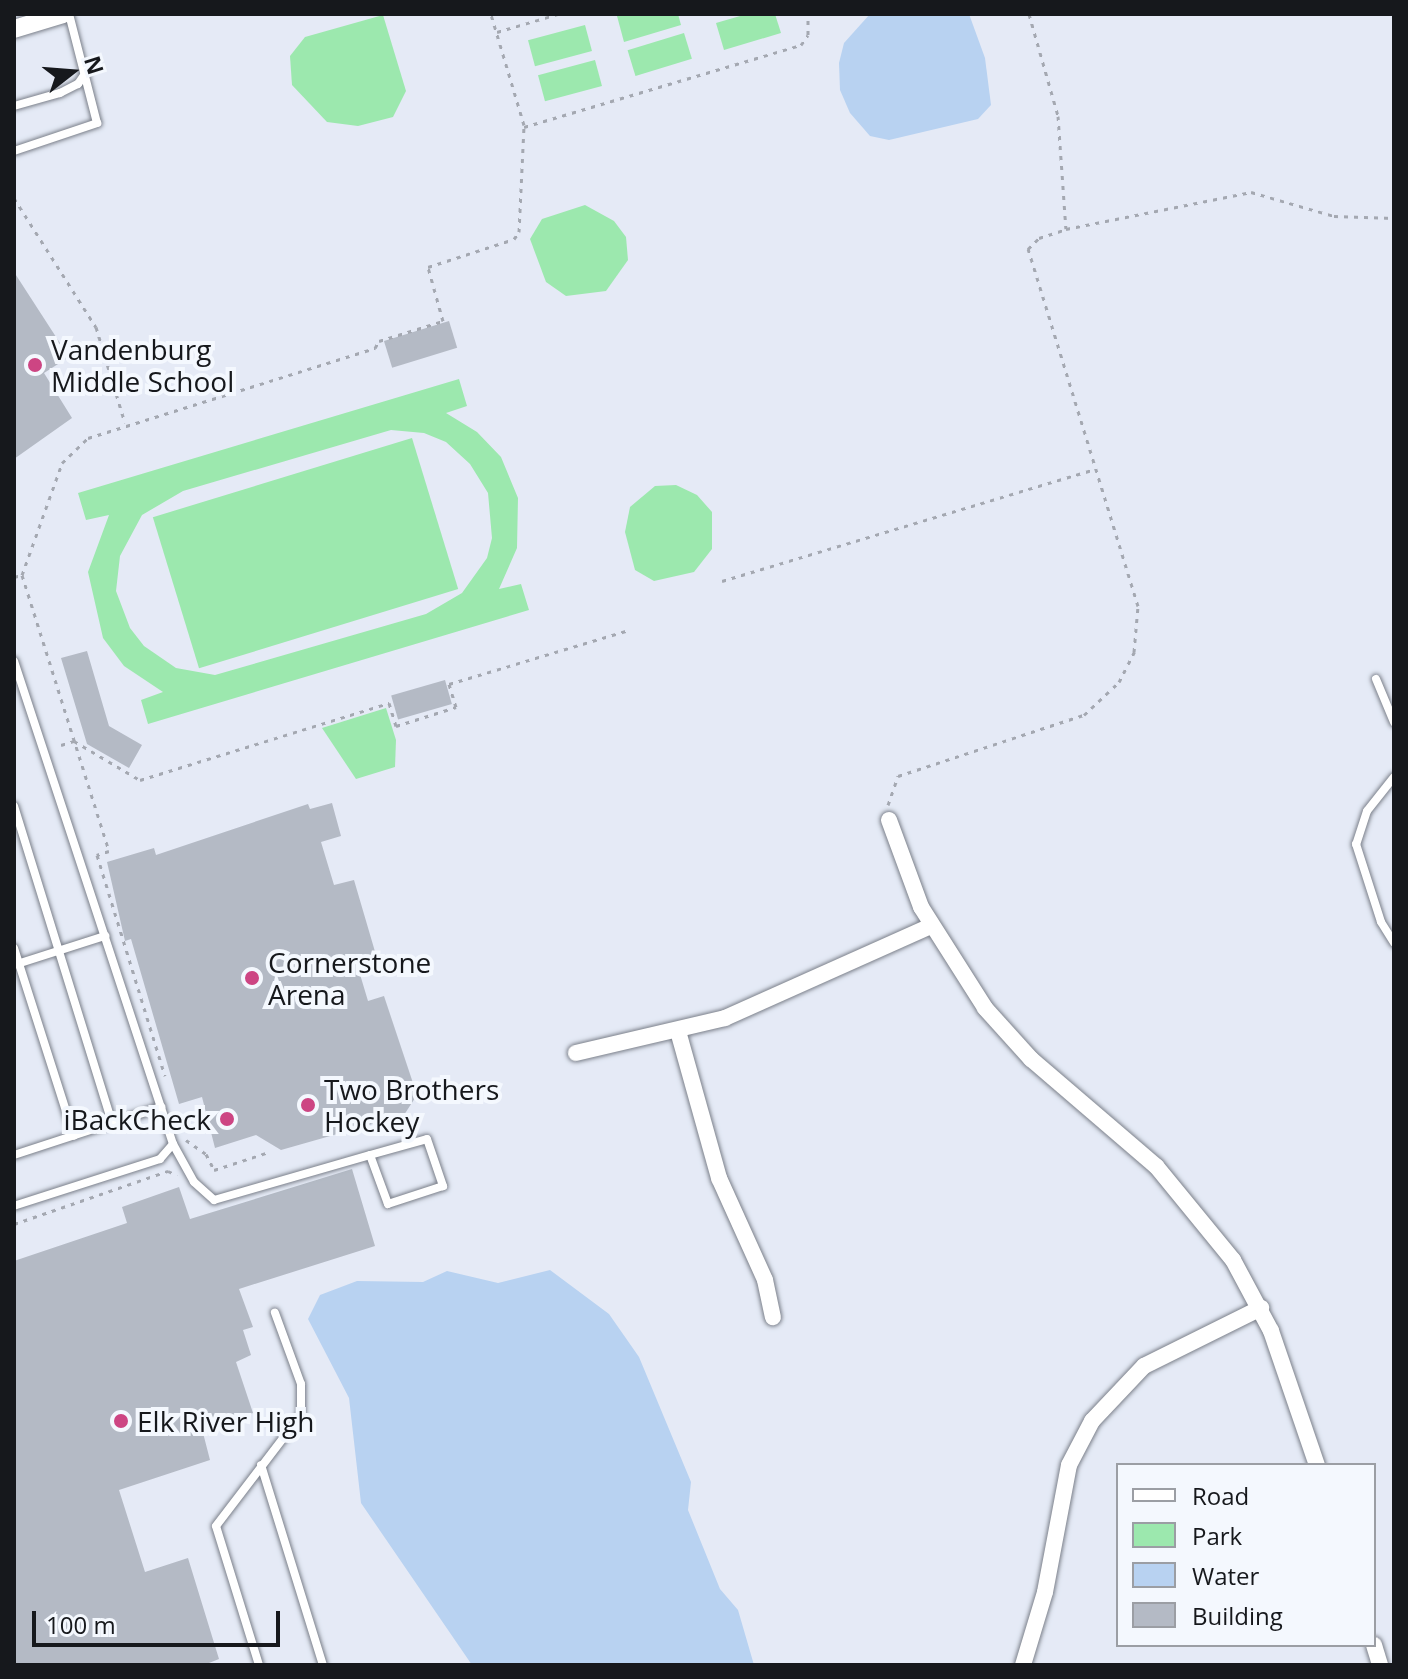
<!DOCTYPE html>
<html>
<head>
<meta charset="utf-8">
<style>
  body { margin:0 }
  #map { position:relative; width:1408px; height:1679px; overflow:hidden; background:#e5eaf6; font-family:"Open Sans",sans-serif }
  div>[style] { position:absolute }
  .green>* { inset:0; background:#9ce8ae; transform-origin:0 0 }
  .water>* { inset:0; background:#b8d2f1 }
  .building>* { inset:0; background:#b4bac5; transform-origin:0 0 }
  .path>* { height:3px; margin-top:-1.5px; transform-origin:0; background:repeating-linear-gradient(90deg,#a4a8b1 0 4px,transparent 0 10px) }
  .roads { filter:drop-shadow(0 0 2px #7b808a) drop-shadow(0 0 2px #7b808a) }
  .service>* { height:8px; margin:-4px; padding:0 4px; transform-origin:4px; border-radius:4px; background:#fff }
  .minor>* { height:16px; margin:-8px; padding:0 8px; transform-origin:8px; border-radius:8px; background:#fff }
  .tertiary>* { height:18px; margin:-9px; padding:0 9px; transform-origin:9px; border-radius:9px; background:#fff }
  .dots>* { width:22px; height:22px; translate:-50% -50%; box-sizing:border-box; border:4px solid #f4f8fe; border-radius:50% }
  span { translate:-50% -50%; white-space:nowrap; text-align:center; line-height:1.15; -webkit-text-stroke:8px #f4f8fe; paint-order:stroke }
  .poi-label { font-size:28px; color:#16181c }
  .left { translate:0 -50%; text-align:left }
  .right { translate:-100% -50%; text-align:right }
  .frame { position:absolute; inset:0; border:16px solid #16181c; pointer-events:none }
  .legend { position:absolute; left:1116px; top:1463px; width:260px; height:184px; box-sizing:border-box; background:#f4f8fe; border:2px solid #9b9ea4; margin:0; padding:10px 14px; list-style:none; font-size:24px; color:#16181c }
  .legend li { display:flex; align-items:center; gap:16px; height:40px }
  .legend b { width:40px; border:2px solid #9b9ea4 }
  .north { position:absolute; left:32px; top:32px; width:80px; height:80px; -webkit-text-stroke:6px #f4f8fe; paint-order:stroke; rotate:73deg; font-size:22px; font-weight:700; line-height:32px; text-align:center; color:#16181c }
  .north::after { content:''; display:block; margin:auto; width:28px; height:36px; background:#16181c; clip-path:polygon(50% 0,100% 100%,50% 72%,0 100%) }
  .scale { position:absolute; left:32px; top:1611px; width:248px; height:36px; box-sizing:border-box; border:4px solid #16181c; border-top:0; padding-left:10px; font-size:24px; line-height:28px; white-space:nowrap; color:#16181c; -webkit-text-stroke:6px #f4f8fe; paint-order:stroke }
</style>
</head>
<body>
<div id="map">
  <div class="green">
    <div style="clip-path:polygon(678px 14px,681px 25px,624px 42px,617px 16px)"></div>
    <div style="clip-path:polygon(747px 14px,775px 14px,781px 33px,724px 50px,716px 23px)"></div>
    <div style="clip-path:polygon(383px 15px,406px 91px,393px 117px,358px 126px,327px 122px,292px 85px,290px 56px,305px 37px)"></div>
    <div style="left:585px;top:25px;width:27px;height:59px;rotate:75deg"></div>
    <div style="left:684px;top:33px;width:27px;height:59px;rotate:73deg"></div>
    <div style="left:595px;top:60px;width:27px;height:59px;rotate:75deg"></div>
    <div style="clip-path:polygon(585px 205px,614px 221px,626px 237px,628px 260px,606px 291px,566px 296px,546px 282px,530px 239px,542px 219px)"></div>
    <div style="clip-path:polygon(evenodd,459px 379px,467px 406px,446px 413px,477px 432px,501px 457px,518px 498px,517px 548px,499px 589px,521px 584px,529px 610px,148px 724px,141px 700px,163px 692px,124px 666px,103px 638px,88px 572px,109px 515px,86px 520px,78px 493px,459px 379px,391px 430px,424px 433px,446px 442px,470px 464px,488px 493px,492px 538px,487px 558px,462px 593px,426px 614px,215px 675px,176px 668px,144px 646px,130px 628px,116px 591px,120px 556px,142px 515px,183px 491px,391px 430px)"></div>
    <div style="left:412px;top:438px;width:158px;height:271px;rotate:73deg"></div>
    <div style="clip-path:polygon(676px 485px,697px 495px,712px 512px,712px 549px,694px 572px,654px 581px,635px 570px,625px 532px,630px 507px,655px 486px)"></div>
    <div style="clip-path:polygon(386px 708px,396px 740px,395px 767px,356px 779px,322px 728px)"></div>
  </div>
  <div class="water">
    <div style="clip-path:polygon(870px 14px,969px 14px,985px 58px,991px 105px,978px 119px,889px 140px,870px 136px,850px 113px,840px 90px,839px 63px,844px 43px)"></div>
    <div style="clip-path:polygon(550px 1270px,609px 1314px,639px 1357px,691px 1482px,688px 1510px,720px 1589px,738px 1610px,754px 1665px,472px 1665px,361px 1503px,349px 1398px,308px 1319px,320px 1295px,357px 1281px,423px 1282px,447px 1271px,498px 1283px)"></div>
  </div>
  <div class="building">
    <div style="clip-path:polygon(14px 272px,69px 357px,44px 373px,72px 418px,14px 459px)"></div>
    <div style="left:449px;top:321px;width:28px;height:68px;rotate:73deg"></div>
    <div style="clip-path:polygon(87px 651px,109px 726px,142px 745px,129px 768px,87px 744px,61px 658px)"></div>
    <div style="left:445px;top:680px;width:25px;height:56px;rotate:74deg"></div>
    <div style="clip-path:polygon(332px 803px,341px 836px,321px 842px,334px 885px,354px 880px,376px 955px,356px 961px,368px 1001px,384px 996px,417px 1095px,404px 1115px,281px 1150px,256px 1135px,215px 1148px,202px 1097px,179px 1104px,131px 939px,125px 941px,107px 862px,154px 848px,156px 855px,308px 804px,310px 809px)"></div>
    <div style="clip-path:polygon(352px 1169px,375px 1246px,239px 1289px,253px 1327px,243px 1330px,251px 1355px,236px 1362px,253px 1413px,202px 1429px,210px 1460px,119px 1490px,145px 1572px,188px 1558px,219px 1659px,204px 1665px,14px 1665px,14px 1261px,127px 1223px,122px 1207px,179px 1187px,190px 1219px)"></div>
  </div>
  <div class="path">
    <div style="left:1029px;top:14px;width:106px;rotate:74.1deg"></div>
    <div style="left:1058px;top:116px;width:113px;rotate:86deg"></div>
    <div style="left:497px;top:32px;width:64px;rotate:-16.4deg"></div>
    <div style="left:524px;top:127px;width:289px;rotate:-16.5deg"></div>
    <div style="left:801px;top:45px;width:12px;rotate:-55deg"></div>
    <div style="left:808px;top:35px;width:21px;rotate:-90deg"></div>
    <div style="left:14px;top:198px;width:153px;rotate:57.6deg"></div>
    <div style="left:96px;top:327px;width:100px;rotate:73.2deg"></div>
    <div style="left:22px;top:575px;width:119px;rotate:-70.3deg"></div>
    <div style="left:62px;top:463px;width:36px;rotate:-44deg"></div>
    <div style="left:88px;top:438px;width:301px;rotate:-17.4deg"></div>
    <div style="left:375px;top:348px;width:8px;rotate:-60deg"></div>
    <div style="left:379px;top:341px;width:67px;rotate:-17.4deg"></div>
    <div style="left:443px;top:321px;width:56px;rotate:-105.5deg"></div>
    <div style="left:428px;top:267px;width:90px;rotate:-18deg"></div>
    <div style="left:514px;top:239px;width:9px;rotate:-54deg"></div>
    <div style="left:519px;top:232px;width:107px;rotate:-87.3deg"></div>
    <div style="left:524px;top:125px;width:116px;rotate:-106.6deg"></div>
    <div style="left:14px;top:577px;width:8px;rotate:-14deg"></div>
    <div style="left:22px;top:575px;width:289px;rotate:72.5deg"></div>
    <div style="left:109px;top:851px;width:13px;rotate:162deg"></div>
    <div style="left:97px;top:855px;width:231px;rotate:72.9deg"></div>
    <div style="left:722px;top:581px;width:389px;rotate:-16.7deg"></div>
    <div style="left:61px;top:745px;width:14px;rotate:-17deg"></div>
    <div style="left:74px;top:741px;width:77px;rotate:30.6deg"></div>
    <div style="left:140px;top:780px;width:261px;rotate:-17.2deg"></div>
    <div style="left:389px;top:703px;width:24px;rotate:73deg"></div>
    <div style="left:396px;top:726px;width:63px;rotate:-17.6deg"></div>
    <div style="left:456px;top:707px;width:24px;rotate:-107deg"></div>
    <div style="left:449px;top:684px;width:188px;rotate:-16.7deg"></div>
    <div style="left:888px;top:805px;width:31px;rotate:-71deg"></div>
    <div style="left:898px;top:776px;width:196px;rotate:-18.2deg"></div>
    <div style="left:1084px;top:715px;width:48px;rotate:-43.3deg"></div>
    <div style="left:1119px;top:682px;width:34px;rotate:-63deg"></div>
    <div style="left:1134px;top:652px;width:46px;rotate:-85deg"></div>
    <div style="left:1138px;top:606px;width:374px;rotate:-107.1deg"></div>
    <div style="left:1028px;top:249px;width:16px;rotate:-45deg"></div>
    <div style="left:1039px;top:238px;width:28px;rotate:-18deg"></div>
    <div style="left:1066px;top:229px;width:189px;rotate:-11.3deg"></div>
    <div style="left:1251px;top:192px;width:86px;rotate:16.1deg"></div>
    <div style="left:1334px;top:216px;width:60px;rotate:1.9deg"></div>
    <div style="left:186px;top:1140px;width:24px;rotate:35deg"></div>
    <div style="left:206px;top:1154px;width:18px;rotate:63deg"></div>
    <div style="left:214px;top:1170px;width:55px;rotate:-18.1deg"></div>
    <div style="left:14px;top:1224px;width:163px;rotate:-19deg"></div>
    <div style="left:168px;top:1171px;width:10px;rotate:24deg"></div>
  </div>
  <div class="roads">
    <div class="service">
      <div style="left:14px;top:106px;width:48px;rotate:-15.8deg"></div>
      <div style="left:60px;top:93px;width:20px;rotate:-27deg"></div>
      <div style="left:78px;top:84px;width:14px;rotate:-56deg"></div>
      <div style="left:14px;top:151px;width:88px;rotate:-18.6deg"></div>
      <div style="left:97px;top:123px;width:113px;rotate:-104.4deg"></div>
      <div style="left:14px;top:661px;width:508px;rotate:71.78deg"></div>
      <div style="left:173px;top:1144px;width:20px;rotate:131deg"></div>
      <div style="left:160px;top:1159px;width:153px;rotate:162.2deg"></div>
      <div style="left:1376px;top:679px;width:47px;rotate:67.3deg"></div>
      <div style="left:1394px;top:777px;width:43px;rotate:128.5deg"></div>
      <div style="left:1367px;top:811px;width:35px;rotate:108deg"></div>
      <div style="left:1356px;top:844px;width:82px;rotate:72.2deg"></div>
      <div style="left:1381px;top:922px;width:25px;rotate:58deg"></div>
      <div style="left:14px;top:806px;width:332px;rotate:72.8deg"></div>
      <div style="left:112px;top:1123px;width:52px;rotate:-18.1deg"></div>
      <div style="left:14px;top:948px;width:197px;rotate:72.3deg"></div>
      <div style="left:14px;top:965px;width:96px;rotate:-17.7deg"></div>
      <div style="left:173px;top:1144px;width:43px;rotate:61.1deg"></div>
      <div style="left:194px;top:1182px;width:27px;rotate:42deg"></div>
      <div style="left:214px;top:1200px;width:162px;rotate:-16.1deg"></div>
      <div style="left:370px;top:1155px;width:59px;rotate:-15.7deg"></div>
      <div style="left:427px;top:1139px;width:50px;rotate:71.2deg"></div>
      <div style="left:443px;top:1186px;width:58px;rotate:161.9deg"></div>
      <div style="left:388px;top:1204px;width:52px;rotate:-110.2deg"></div>
      <div style="left:14px;top:1155px;width:103px;rotate:-18.1deg"></div>
      <div style="left:261px;top:1465px;width:209px;rotate:72.8deg"></div>
      <div style="left:259px;top:1665px;width:145px;rotate:-107.2deg"></div>
      <div style="left:216px;top:1526px;width:140px;rotate:-52.6deg"></div>
      <div style="left:301px;top:1415px;width:31px;rotate:-90deg"></div>
      <div style="left:301px;top:1384px;width:76px;rotate:-110.1deg"></div>
    </div>
    <div class="minor">
      <div style="left:889px;top:820px;width:93px;rotate:69.8deg"></div>
      <div style="left:921px;top:907px;width:120px;rotate:57.6deg"></div>
      <div style="left:985px;top:1008px;width:69px;rotate:48deg"></div>
      <div style="left:1031px;top:1059px;width:165px;rotate:40.6deg"></div>
      <div style="left:1156px;top:1166px;width:122px;rotate:50.7deg"></div>
      <div style="left:1233px;top:1260px;width:81px;rotate:61.8deg"></div>
      <div style="left:1271px;top:1331px;width:142px;rotate:71.1deg"></div>
      <div style="left:678px;top:1031px;width:153px;rotate:74.4deg"></div>
      <div style="left:719px;top:1178px;width:112px;rotate:65.7deg"></div>
      <div style="left:765px;top:1280px;width:38px;rotate:78deg"></div>
      <div style="left:576px;top:1053px;width:153px;rotate:-13.2deg"></div>
      <div style="left:725px;top:1018px;width:226px;rotate:-24.1deg"></div>
      <div style="left:1374px;top:1645px;width:21px;rotate:73deg"></div>
      <div style="left:1023px;top:1665px;width:76px;rotate:-73.2deg"></div>
      <div style="left:1045px;top:1592px;width:129px;rotate:-79.3deg"></div>
      <div style="left:1069px;top:1465px;width:50px;rotate:-62.4deg"></div>
      <div style="left:1092px;top:1421px;width:76px;rotate:-46.6deg"></div>
      <div style="left:1144px;top:1366px;width:131px;rotate:-26.4deg"></div>
    </div>
    <div class="tertiary">
      <div style="left:14px;top:29px;width:51px;rotate:-17deg"></div>
    </div>
  </div>
  <div class="dots">
    <div style="left:35px;top:365px;background:#cd4583"></div>
    <div style="left:252px;top:978px;background:#cd4583"></div>
    <div style="left:308px;top:1105px;background:#cd4583"></div>
    <div style="left:227px;top:1119px;background:#cd4583"></div>
    <div style="left:121px;top:1421px;background:#cd4583"></div>
  </div>
  <div class="poi-label">
    <span class="left" style="left:51px;top:365px">Vandenburg<br>Middle School</span>
    <span class="left" style="left:268px;top:978px">Cornerstone<br>Arena</span>
    <span class="left" style="left:324px;top:1105px">Two Brothers<br>Hockey</span>
    <span class="right" style="left:211px;top:1119px">iBackCheck</span>
    <span class="left" style="left:137px;top:1421px">Elk River High</span>
  </div>
  <div class="frame"></div>
  <ul class="legend">
  <li><b style="height:10px;background:#fff"></b>Road</li>
  <li><b style="height:22px;background:#9ce8ae"></b>Park</li>
  <li><b style="height:22px;background:#b8d2f1"></b>Water</li>
  <li><b style="height:22px;background:#b4bac5"></b>Building</li>
  </ul>
  <div class="north">N</div>
  <div class="scale">100 m</div>
</div>
</body>
</html>
